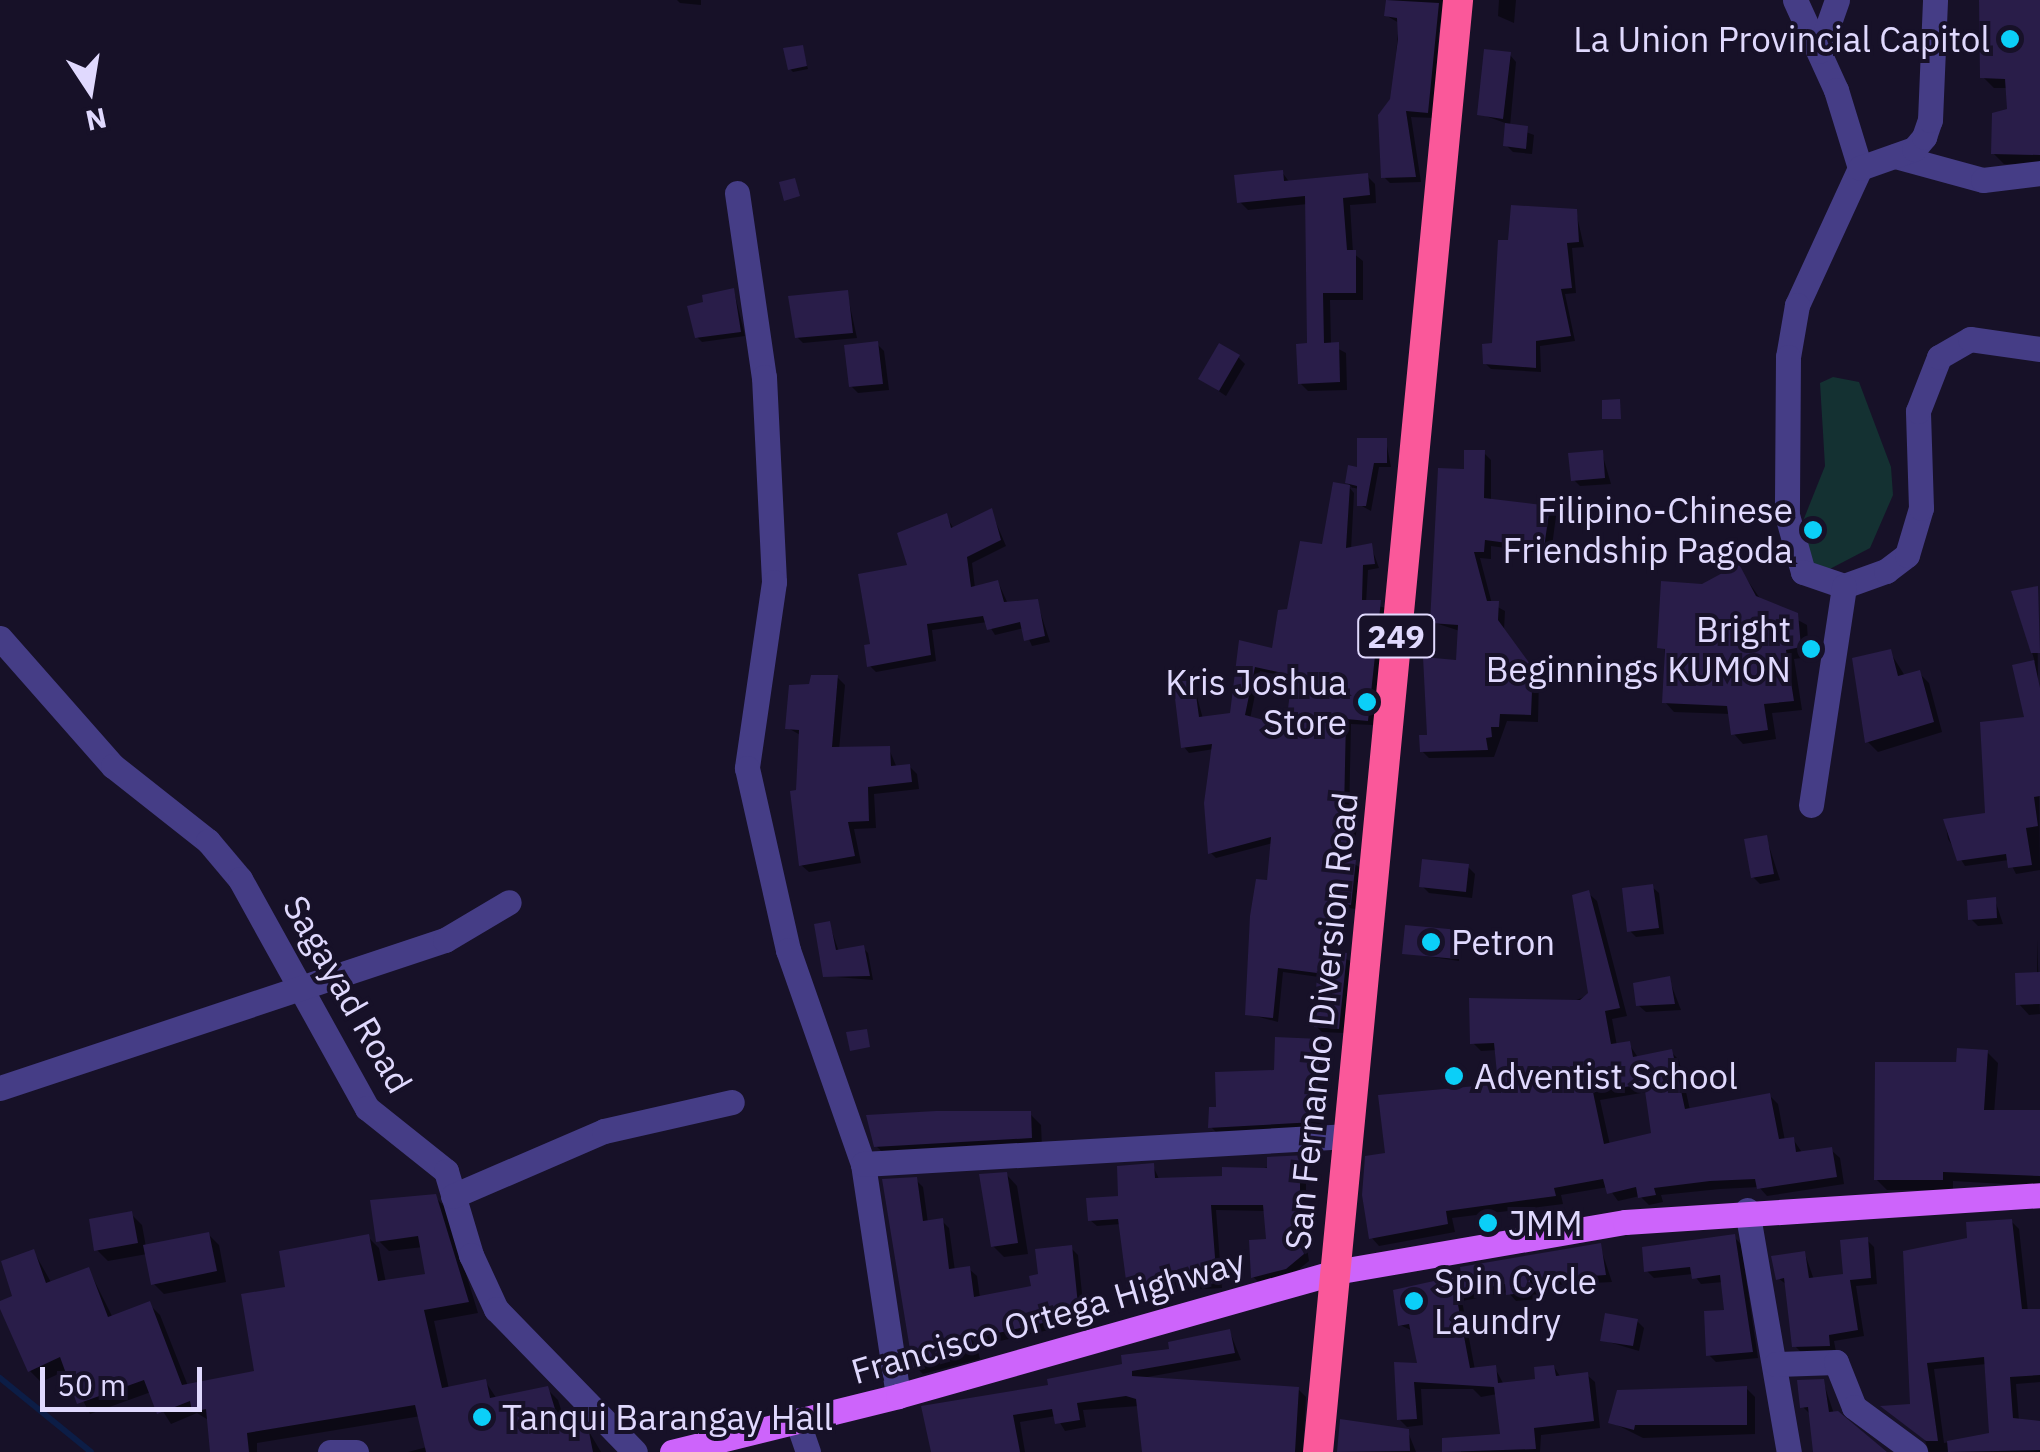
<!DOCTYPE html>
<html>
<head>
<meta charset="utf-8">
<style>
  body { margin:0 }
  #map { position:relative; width:2040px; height:1452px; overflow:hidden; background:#171128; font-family:"IBM Plex Sans",sans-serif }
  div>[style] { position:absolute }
  .green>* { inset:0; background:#143132 }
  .shadow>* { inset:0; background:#0007 }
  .stream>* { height:6px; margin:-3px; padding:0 3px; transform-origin:3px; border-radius:3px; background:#0c1d46 }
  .building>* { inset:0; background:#291d49 }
  .minor>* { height:25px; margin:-12.5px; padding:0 12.5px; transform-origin:12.5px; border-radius:12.5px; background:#453d86 }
  .major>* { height:25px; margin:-12.5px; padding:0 12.5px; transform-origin:12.5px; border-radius:12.5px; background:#cd64fb }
  .highway>* { height:30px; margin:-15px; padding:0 15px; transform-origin:15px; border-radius:15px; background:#fa589a }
  .dots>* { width:28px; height:28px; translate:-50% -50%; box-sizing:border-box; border:5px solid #171128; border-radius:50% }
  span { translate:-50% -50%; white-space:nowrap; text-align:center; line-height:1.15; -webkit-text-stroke:8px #171128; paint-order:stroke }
  .shield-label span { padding:2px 8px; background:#171128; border:2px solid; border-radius:8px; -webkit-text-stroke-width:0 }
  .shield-label { font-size:32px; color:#e0d9fe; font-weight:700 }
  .poi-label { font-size:35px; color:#e0d9fe }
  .right { translate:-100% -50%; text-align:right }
  .left { translate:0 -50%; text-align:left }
  .street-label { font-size:35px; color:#e0d9fe }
  .north { position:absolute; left:40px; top:40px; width:100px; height:100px; -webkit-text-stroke:8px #171128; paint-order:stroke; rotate:168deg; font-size:28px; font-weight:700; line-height:40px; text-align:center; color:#e0d9fe }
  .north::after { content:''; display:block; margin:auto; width:35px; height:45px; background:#e0d9fe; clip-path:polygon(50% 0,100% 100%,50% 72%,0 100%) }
  .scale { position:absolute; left:40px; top:1367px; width:162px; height:45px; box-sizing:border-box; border:5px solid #e0d9fe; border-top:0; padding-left:12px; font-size:30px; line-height:35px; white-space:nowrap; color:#e0d9fe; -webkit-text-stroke:8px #171128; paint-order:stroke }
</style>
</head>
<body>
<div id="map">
  <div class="green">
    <div style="clip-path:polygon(1833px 377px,1859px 382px,1891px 467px,1893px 495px,1870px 548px,1824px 572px,1811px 565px,1797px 536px,1825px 466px,1820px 383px)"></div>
  </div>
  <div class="shadow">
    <div style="clip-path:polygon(677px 0,701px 0,701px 5px,680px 3px)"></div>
    <div style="clip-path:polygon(1388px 0,1447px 0,1439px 29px,1434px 118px,1411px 117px,1421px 182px,1390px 183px,1384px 177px,1399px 23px,1387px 16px)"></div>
    <div style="clip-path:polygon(1499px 0,1516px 0,1514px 23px,1498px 16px)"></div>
    <div style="clip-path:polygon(1982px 0,2040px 0,2040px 165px,2004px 164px,1993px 153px,2010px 111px,2008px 88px,1994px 88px,1983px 77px)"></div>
    <div style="clip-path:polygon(802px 48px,808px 69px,793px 72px,790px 69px)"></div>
    <div style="clip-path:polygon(1510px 55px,1516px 62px,1510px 126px,1534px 135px,1532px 154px,1513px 152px,1506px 145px,1508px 124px,1480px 114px)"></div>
    <div style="clip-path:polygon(1282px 172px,1290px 183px,1367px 176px,1375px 184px,1376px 203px,1350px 205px,1353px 253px,1363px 261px,1363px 300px,1330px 300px,1331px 345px,1346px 353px,1347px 390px,1308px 391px,1300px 383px,1309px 346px,1308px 204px,1248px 210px,1240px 202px)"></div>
    <div style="clip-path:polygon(1576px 212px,1584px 247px,1572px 248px,1576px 293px,1565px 294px,1575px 341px,1540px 346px,1541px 372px,1491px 369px,1485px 363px,1494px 346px,1510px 243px)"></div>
    <div style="clip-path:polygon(734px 291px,745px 336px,702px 342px,697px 337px,706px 304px)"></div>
    <div style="clip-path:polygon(847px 293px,857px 338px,803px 343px,797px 337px)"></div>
    <div style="clip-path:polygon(877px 344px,884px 351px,889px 390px,858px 393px,851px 386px)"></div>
    <div style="clip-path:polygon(1238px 357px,1245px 364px,1226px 396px,1201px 379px)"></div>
    <div style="clip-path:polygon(evenodd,1386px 441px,1391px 467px,1379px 467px,1371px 511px,1360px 505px,1360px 489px,1349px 487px,1354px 493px,1351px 550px,1371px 546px,1379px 568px,1368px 570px,1366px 603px,1386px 608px,1373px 725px,1351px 724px,1349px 816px,1358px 822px,1351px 862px,1361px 868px,1356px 909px,1334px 906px,1328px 953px,1351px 961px,1344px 1033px,1322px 1032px,1316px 1026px,1319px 977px,1283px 972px,1278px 1022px,1248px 1014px,1273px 843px,1216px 858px,1211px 853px,1214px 749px,1189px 753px,1184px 747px,1193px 682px,1203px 719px,1233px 715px,1241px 644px,1274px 651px,1324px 547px,1335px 485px,1353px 488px,1347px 483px,1386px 441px,1260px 671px,1294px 678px,1288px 729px,1250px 719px,1260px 671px)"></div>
    <div style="clip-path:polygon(1484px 453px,1491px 460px,1491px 502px,1549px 509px,1556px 516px,1551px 554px,1491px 546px,1491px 559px,1480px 558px,1492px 604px,1505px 611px,1504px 630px,1539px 677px,1538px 722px,1507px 721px,1494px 757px,1429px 758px,1422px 751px,1458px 662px,1460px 631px,1432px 622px,1466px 472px)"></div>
    <div style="clip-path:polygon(1602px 453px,1611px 484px,1580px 486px,1573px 479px)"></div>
    <div style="clip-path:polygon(991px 511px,1006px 546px,972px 563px,975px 588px,998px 582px,1008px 604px,1037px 602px,1050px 642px,1032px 646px,1024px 628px,995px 635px,987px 622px,932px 630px,936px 661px,876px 672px,870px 666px,873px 646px,910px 567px,946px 516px,954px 529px)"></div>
    <div style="clip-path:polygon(1739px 568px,1761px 600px,1807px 625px,1809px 657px,1794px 659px,1802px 710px,1772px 713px,1776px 739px,1743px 744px,1734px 734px,1731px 714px,1674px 712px,1665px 702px,1664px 584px,1703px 586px)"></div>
    <div style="clip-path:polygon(2037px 589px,2040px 870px,2016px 874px,2009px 860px,1965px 866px,1948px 839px,1945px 821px,1987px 816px,2027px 719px,2015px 667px,2035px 662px,2014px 593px)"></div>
    <div style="clip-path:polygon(1890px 652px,1905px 676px,1919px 673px,1929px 683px,1942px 732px,1878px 752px,1868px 742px)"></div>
    <div style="clip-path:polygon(837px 677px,845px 685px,839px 750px,889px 749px,897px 768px,909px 766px,917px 774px,919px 789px,874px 794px,876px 828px,854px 829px,861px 863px,809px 872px,801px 865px,802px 736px,788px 728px,812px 687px)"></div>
    <div style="clip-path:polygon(1766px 837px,1780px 880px,1760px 884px,1753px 877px)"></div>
    <div style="clip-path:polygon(1468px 867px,1475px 874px,1472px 898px,1429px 893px,1422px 886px)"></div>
    <div style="clip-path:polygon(1652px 887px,1659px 893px,1664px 934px,1636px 937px,1629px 930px)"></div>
    <div style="clip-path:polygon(evenodd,1588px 893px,1597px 901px,1627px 1016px,1612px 1019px,1617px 1046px,1629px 1044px,1639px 1059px,1671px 1052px,1679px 1060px,1690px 1110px,1770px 1096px,1778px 1104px,1785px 1141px,1793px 1139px,1803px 1154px,1831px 1150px,1840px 1158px,1844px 1184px,1767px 1196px,1759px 1187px,1720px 1189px,1661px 1195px,1663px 1202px,1649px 1205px,1640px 1196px,1618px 1201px,1608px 1187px,1561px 1195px,1563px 1204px,1452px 1218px,1455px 1232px,1379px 1246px,1371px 1237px,1388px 1155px,1501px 1086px,1497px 1050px,1481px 1051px,1473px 1043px,1591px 994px,1588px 893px,1647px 1092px,1654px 1134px,1610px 1145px,1600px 1100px,1647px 1092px)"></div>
    <div style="clip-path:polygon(1995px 900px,2003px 924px,1978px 926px,1971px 919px)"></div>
    <div style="clip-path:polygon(829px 923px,839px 952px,863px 948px,868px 953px,873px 980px,825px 976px)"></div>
    <div style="clip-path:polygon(1459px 933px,1459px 961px,1405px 953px)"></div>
    <div style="clip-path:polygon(2037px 939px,2040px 1014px,2029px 1015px,2019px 1004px,2037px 974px)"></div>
    <div style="clip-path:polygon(1669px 979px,1681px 1010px,1646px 1012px,1638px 1005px)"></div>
    <div style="clip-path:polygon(1320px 1041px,1326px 1048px,1321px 1128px,1218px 1134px,1211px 1127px,1219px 1109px)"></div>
    <div style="clip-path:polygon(1987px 1052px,1998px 1063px,1994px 1113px,2040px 1113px,2040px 1186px,1953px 1181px,1953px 1190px,1887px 1190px,1876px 1179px,1958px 1064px)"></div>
    <div style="clip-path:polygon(1030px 1114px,1041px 1125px,1042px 1148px,888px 1157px,876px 1146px)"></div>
    <div style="clip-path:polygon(1307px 1157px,1312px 1184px,1306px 1183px,1306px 1201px,1300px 1201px,1309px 1261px,1292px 1275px,1260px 1283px,1253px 1277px,1269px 1242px,1266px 1211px,1216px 1210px,1222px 1288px,1135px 1293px,1129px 1287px,1121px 1224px,1097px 1226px,1090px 1220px,1153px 1166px,1160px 1181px,1225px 1178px)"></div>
    <div style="clip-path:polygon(1006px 1174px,1017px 1186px,1028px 1254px,1004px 1257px,993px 1246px)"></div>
    <div style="clip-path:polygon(916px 1180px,923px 1187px,928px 1223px,942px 1221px,949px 1228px,955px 1271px,969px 1269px,977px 1276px,980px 1298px,1033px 1288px,1071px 1248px,1078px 1255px,1085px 1322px,977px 1346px,980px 1359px,923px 1374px,916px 1367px,885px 1182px)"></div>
    <div style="clip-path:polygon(435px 1197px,446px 1208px,478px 1313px,434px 1321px,449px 1389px,485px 1381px,497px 1399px,547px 1389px,558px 1400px,569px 1434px,588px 1430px,601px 1452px,408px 1452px,427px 1447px,421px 1416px,257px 1443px,257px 1452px,216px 1452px,210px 1421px,197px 1413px,171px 1424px,151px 1392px,90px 1414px,67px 1370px,41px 1382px,30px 1371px,15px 1297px,34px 1252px,52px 1284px,89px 1270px,113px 1318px,149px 1304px,160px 1315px,188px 1386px,257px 1373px,288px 1289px,368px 1237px,379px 1248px,378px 1243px,386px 1283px,428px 1276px,423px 1247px,389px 1251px,378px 1240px)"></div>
    <div style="clip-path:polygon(131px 1214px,142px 1225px,146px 1247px,208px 1234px,219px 1245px,226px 1282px,164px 1294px,153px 1283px,147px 1254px,108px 1261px,97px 1250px)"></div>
    <div style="clip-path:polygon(evenodd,2011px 1221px,2019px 1229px,2028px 1312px,2040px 1311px,2040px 1382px,2016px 1384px,2019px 1421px,2040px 1422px,2040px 1452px,1929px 1452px,1913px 1406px,1906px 1253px,1970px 1240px,2011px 1221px,1987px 1364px,1992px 1435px,1944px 1443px,1934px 1369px,1987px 1364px)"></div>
    <div style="clip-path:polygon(1734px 1237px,1741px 1244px,1758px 1358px,1716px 1362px,1709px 1355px,1727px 1312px,1723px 1282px,1701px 1284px,1693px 1274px,1654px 1278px,1647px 1271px)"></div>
    <div style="clip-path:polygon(1867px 1240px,1874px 1247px,1877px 1284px,1856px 1286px,1864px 1336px,1834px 1341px,1836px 1352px,1802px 1353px,1795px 1346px,1787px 1285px,1778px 1278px,1805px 1254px,1814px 1280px,1846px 1277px)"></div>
    <div style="clip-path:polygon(1600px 1246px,1612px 1282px,1536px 1286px,1537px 1299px,1516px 1301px,1508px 1292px,1462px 1301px,1475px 1370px,1495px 1368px,1504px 1385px,1537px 1381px,1554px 1367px,1561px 1378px,1587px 1375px,1595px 1382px,1600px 1428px,1541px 1435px,1540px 1452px,1461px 1452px,1460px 1440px,1502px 1437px,1497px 1394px,1481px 1397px,1473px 1389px,1421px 1389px,1423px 1425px,1407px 1427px,1399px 1419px,1420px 1365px,1413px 1331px,1400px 1325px,1395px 1292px)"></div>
    <div style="clip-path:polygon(1637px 1321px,1644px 1328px,1639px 1351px,1602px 1340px)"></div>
    <div style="clip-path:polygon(1230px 1332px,1241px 1360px,1142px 1378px,1298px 1389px,1306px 1397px,1303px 1452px,1144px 1452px,1139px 1406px,1083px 1410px,1086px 1427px,1065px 1431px,1056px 1416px,1020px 1422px,1025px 1452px,933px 1452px,1051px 1387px)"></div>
    <div style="clip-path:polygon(1823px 1381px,1834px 1414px,1885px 1452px,1819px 1452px,1811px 1415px,1803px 1407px)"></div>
    <div style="clip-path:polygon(1746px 1388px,1755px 1397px,1755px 1434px,1643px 1438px,1611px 1422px)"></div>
    <div style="clip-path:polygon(1342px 1422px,1408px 1432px,1416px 1452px,1338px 1452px)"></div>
  </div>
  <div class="stream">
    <div style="left:0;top:1378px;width:117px;rotate:39.1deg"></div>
  </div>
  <div class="building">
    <div style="clip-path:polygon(1386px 0,1439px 3px,1428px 113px,1406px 111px,1416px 177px,1381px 178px,1378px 115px,1390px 99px,1398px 39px,1397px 18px,1384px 16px)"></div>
    <div style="clip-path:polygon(1979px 0,2040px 0,2040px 155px,1991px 154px,1992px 113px,2007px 109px,2005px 79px,1980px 78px)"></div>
    <div style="clip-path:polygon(803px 45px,807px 66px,788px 70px,783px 48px)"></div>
    <div style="clip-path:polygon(1484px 49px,1511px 52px,1503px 119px,1477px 115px)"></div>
    <div style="clip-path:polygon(1505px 123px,1528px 126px,1526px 149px,1503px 146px)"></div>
    <div style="clip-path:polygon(1283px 170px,1284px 181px,1368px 173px,1370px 195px,1343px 198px,1347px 250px,1356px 250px,1356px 293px,1323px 293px,1324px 343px,1339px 342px,1340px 382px,1298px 384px,1296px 344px,1307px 343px,1305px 196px,1237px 203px,1234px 175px)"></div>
    <div style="clip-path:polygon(795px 178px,800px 196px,784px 201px,779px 182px)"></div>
    <div style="clip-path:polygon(1511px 205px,1577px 209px,1579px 242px,1567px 243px,1572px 288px,1561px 289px,1571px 336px,1536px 341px,1536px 368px,1483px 364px,1482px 344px,1492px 343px,1498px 240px,1508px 240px)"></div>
    <div style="clip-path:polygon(734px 288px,741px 332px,695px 338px,687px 306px,703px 302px,702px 295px)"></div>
    <div style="clip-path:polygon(848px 290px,853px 333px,795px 338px,788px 296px)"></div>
    <div style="clip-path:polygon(878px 341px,883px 384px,849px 387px,844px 345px)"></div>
    <div style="clip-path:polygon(1219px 343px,1240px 355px,1219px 391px,1198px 379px)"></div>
    <div style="clip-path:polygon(1620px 399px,1621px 419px,1602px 419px,1602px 400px)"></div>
    <div style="clip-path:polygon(1357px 438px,1387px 438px,1387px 463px,1374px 463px,1366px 506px,1357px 506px,1357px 486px,1345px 483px,1348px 465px,1357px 467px)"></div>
    <div style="clip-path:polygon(1464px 450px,1485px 450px,1484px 498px,1550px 506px,1544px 548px,1485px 540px,1484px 552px,1474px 552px,1487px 601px,1499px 601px,1498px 620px,1533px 668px,1531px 715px,1500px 714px,1499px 727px,1491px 727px,1492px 737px,1486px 738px,1488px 750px,1420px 752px,1419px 735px,1427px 735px,1423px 657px,1456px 660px,1458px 625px,1430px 623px,1438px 468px,1464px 469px)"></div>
    <div style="clip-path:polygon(1603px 450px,1605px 478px,1571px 481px,1568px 453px)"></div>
    <div style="clip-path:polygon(evenodd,1333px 482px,1350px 485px,1346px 548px,1372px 543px,1375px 564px,1363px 565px,1362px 600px,1381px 600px,1368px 721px,1346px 719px,1344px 813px,1353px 814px,1346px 859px,1356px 860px,1351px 905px,1329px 901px,1323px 949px,1347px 953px,1339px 1029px,1314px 1027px,1317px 973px,1278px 968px,1273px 1018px,1245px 1015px,1250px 916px,1256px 879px,1267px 880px,1271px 837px,1208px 854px,1204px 803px,1212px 744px,1181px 748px,1173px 682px,1194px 680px,1199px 717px,1230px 713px,1239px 640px,1272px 648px,1278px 610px,1287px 609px,1300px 541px,1322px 544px,1333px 482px,1255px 667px,1292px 675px,1286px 726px,1245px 715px,1255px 667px)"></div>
    <div style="clip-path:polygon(992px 508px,1001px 540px,967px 557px,971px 587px,998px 580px,1004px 602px,1038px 599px,1045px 636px,1024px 641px,1020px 622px,987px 630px,983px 616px,927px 624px,931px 655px,867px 667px,864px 645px,870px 644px,858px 574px,907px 565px,897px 533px,947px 513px,951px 528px)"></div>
    <div style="clip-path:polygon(1739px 564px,1756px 596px,1798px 613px,1801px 647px,1786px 650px,1794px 701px,1764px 704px,1768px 730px,1731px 735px,1727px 706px,1662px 703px,1665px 649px,1657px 648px,1661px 581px,1702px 584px)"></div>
    <div style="clip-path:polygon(2038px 586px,2040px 653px,2031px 653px,2011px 591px)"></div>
    <div style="clip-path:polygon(1891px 649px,1898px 676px,1920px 670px,1934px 722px,1865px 743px,1852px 658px)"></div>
    <div style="clip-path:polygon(2034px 660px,2040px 688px,2040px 796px,2034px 797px,2038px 826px,2026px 828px,2032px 865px,2008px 868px,2006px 854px,1957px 861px,1943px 819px,1985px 813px,1980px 722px,2024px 717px,2012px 665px)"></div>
    <div style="clip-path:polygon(811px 675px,838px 675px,832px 747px,890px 746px,891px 766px,910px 764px,912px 782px,868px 787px,869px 821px,848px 822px,855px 856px,799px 866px,790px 791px,796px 790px,799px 730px,785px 729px,789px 685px,809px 684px)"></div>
    <div style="clip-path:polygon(1767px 835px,1774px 874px,1751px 878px,1744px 839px)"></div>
    <div style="clip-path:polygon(1422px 859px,1469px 864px,1466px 892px,1419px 887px)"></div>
    <div style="clip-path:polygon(1653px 884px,1659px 928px,1627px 932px,1622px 888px)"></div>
    <div style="clip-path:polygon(evenodd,1589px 890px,1620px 1008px,1605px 1011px,1611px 1044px,1630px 1041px,1633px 1057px,1672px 1049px,1685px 1109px,1770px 1093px,1779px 1139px,1794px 1137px,1796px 1152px,1832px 1147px,1837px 1177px,1757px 1189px,1755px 1179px,1710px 1181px,1654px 1188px,1656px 1195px,1638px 1198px,1636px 1187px,1607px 1194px,1603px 1179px,1554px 1188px,1556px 1196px,1446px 1211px,1448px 1224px,1369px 1239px,1362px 1195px,1365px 1156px,1385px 1153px,1378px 1095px,1498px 1084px,1494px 1043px,1470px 1044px,1469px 998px,1580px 1000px,1588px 993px,1572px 895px,1589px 890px,1644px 1084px,1651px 1133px,1604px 1144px,1593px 1092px,1644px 1084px)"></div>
    <div style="clip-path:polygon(1996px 897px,1997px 918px,1968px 920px,1967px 900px)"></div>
    <div style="clip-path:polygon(830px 921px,836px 950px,864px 945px,870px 976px,823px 977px,814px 924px)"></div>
    <div style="clip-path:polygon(1405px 925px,1460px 930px,1457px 959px,1402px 954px)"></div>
    <div style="clip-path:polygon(2040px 972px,2040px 1004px,2016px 1005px,2015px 973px)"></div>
    <div style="clip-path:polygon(1670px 976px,1675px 1004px,1636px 1006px,1633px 983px)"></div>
    <div style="clip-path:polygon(867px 1029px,870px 1047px,850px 1051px,846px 1032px)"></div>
    <div style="clip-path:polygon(1275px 1037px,1321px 1039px,1315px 1122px,1208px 1128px,1209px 1107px,1216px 1107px,1215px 1072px,1274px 1070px)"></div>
    <div style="clip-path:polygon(1957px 1048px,1988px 1050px,1984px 1110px,2040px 1110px,2040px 1176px,1943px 1172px,1943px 1180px,1874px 1180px,1875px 1062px,1956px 1062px)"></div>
    <div style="clip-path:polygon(936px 1111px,1031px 1111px,1032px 1138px,874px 1147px,866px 1115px)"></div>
    <div style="clip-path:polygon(1308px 1155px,1307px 1179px,1300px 1178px,1300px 1195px,1295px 1196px,1304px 1254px,1286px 1269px,1251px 1278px,1249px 1240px,1266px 1239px,1263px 1205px,1211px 1205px,1217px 1283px,1194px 1285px,1193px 1279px,1127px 1288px,1118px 1219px,1088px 1221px,1086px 1198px,1118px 1196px,1117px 1166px,1154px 1163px,1155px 1178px,1222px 1176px,1222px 1167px,1267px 1168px,1267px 1157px)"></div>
    <div style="clip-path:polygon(1007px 1172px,1018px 1243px,991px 1247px,979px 1174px)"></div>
    <div style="clip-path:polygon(917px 1177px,923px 1221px,943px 1218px,949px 1269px,970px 1266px,974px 1297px,1031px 1286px,1029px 1276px,1038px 1274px,1035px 1249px,1072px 1245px,1079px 1315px,971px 1339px,974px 1353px,957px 1352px,913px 1368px,882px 1179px)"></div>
    <div style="clip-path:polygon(436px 1194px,469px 1302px,424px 1310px,442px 1388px,486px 1379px,490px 1398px,548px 1386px,562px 1432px,588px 1427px,593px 1452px,426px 1452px,415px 1405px,247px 1433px,249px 1452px,210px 1452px,206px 1409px,192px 1412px,190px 1401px,157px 1414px,144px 1380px,77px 1404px,60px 1357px,28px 1372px,0 1309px,0 1301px,12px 1296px,1px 1261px,34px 1249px,46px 1283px,89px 1267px,108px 1317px,150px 1301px,182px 1385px,254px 1371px,241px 1294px,285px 1287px,279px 1251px,369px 1234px,378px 1281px,425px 1274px,418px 1236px,376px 1242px,370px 1200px)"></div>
    <div style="clip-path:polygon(132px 1211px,138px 1243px,94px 1251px,89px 1219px)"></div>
    <div style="clip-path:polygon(2012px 1219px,2022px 1309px,2040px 1309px,2040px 1375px,2010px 1377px,2013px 1418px,2040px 1421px,2040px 1450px,1948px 1452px,1947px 1441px,1989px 1433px,1984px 1357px,1927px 1363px,1938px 1441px,1926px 1441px,1880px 1406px,1910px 1404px,1903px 1251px,1967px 1238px,1966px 1222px)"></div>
    <div style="clip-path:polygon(209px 1232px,217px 1271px,151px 1285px,143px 1245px)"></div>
    <div style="clip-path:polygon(1735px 1234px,1753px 1352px,1706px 1356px,1704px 1311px,1724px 1310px,1720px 1275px,1692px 1279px,1690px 1267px,1644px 1272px,1642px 1247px)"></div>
    <div style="clip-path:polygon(1868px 1237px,1871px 1278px,1850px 1280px,1858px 1330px,1829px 1335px,1830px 1346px,1792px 1347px,1784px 1278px,1776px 1280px,1771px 1256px,1805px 1251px,1809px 1278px,1843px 1274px,1840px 1240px)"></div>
    <div style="clip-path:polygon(1601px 1243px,1606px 1275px,1530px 1280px,1531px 1292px,1506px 1295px,1505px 1284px,1456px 1294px,1470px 1368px,1496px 1365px,1498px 1383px,1535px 1379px,1534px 1367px,1554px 1365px,1556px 1376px,1588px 1372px,1594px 1421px,1534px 1428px,1536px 1449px,1442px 1452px,1442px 1438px,1500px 1434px,1494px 1387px,1414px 1382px,1417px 1419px,1397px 1420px,1394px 1362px,1417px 1363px,1409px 1324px,1398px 1326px,1393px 1290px,1461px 1275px,1460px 1267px)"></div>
    <div style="clip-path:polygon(1605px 1313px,1638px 1319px,1633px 1346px,1600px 1341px)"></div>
    <div style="clip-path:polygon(1230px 1329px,1235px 1353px,1132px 1371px,1132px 1376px,1299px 1387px,1295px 1452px,1142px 1452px,1136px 1399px,1126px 1396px,1077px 1403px,1080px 1420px,1055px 1424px,1052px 1409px,1013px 1415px,1020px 1452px,931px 1452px,921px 1406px,1048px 1385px,1047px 1379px,1122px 1364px,1121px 1355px,1169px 1349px,1168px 1342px)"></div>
    <div style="clip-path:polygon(1824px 1379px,1829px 1412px,1838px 1411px,1887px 1452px,1813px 1452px,1808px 1407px,1800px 1408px,1797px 1380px)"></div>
    <div style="clip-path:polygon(1747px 1386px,1747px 1425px,1635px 1425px,1634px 1430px,1608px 1423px,1617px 1390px)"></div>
    <div style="clip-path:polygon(1340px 1419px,1409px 1429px,1410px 1451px,1337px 1452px)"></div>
  </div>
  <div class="minor">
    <div style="left:1795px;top:0;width:99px;rotate:65.5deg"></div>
    <div style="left:1836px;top:90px;width:82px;rotate:72.9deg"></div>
    <div style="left:1860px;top:168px;width:151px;rotate:114.7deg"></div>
    <div style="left:1797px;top:305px;width:53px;rotate:99.8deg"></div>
    <div style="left:1788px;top:357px;width:158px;rotate:90.4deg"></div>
    <div style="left:1787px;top:515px;width:59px;rotate:74.3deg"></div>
    <div style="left:1803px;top:572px;width:43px;rotate:18.9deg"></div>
    <div style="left:1844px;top:586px;width:45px;rotate:-19.7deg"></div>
    <div style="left:1886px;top:571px;width:26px;rotate:-37deg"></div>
    <div style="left:1907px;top:555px;width:49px;rotate:-73.4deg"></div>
    <div style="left:1921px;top:508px;width:97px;rotate:-91.8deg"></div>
    <div style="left:1918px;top:411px;width:58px;rotate:-68.7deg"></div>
    <div style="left:1939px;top:357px;width:36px;rotate:-30deg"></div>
    <div style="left:1970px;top:339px;width:71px;rotate:8.1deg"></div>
    <div style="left:1819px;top:51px;width:54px;rotate:-70.6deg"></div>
    <div style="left:1895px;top:156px;width:91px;rotate:15.3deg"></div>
    <div style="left:1983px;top:180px;width:57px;rotate:-7deg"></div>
    <div style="left:1860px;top:168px;width:57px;rotate:-19.4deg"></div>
    <div style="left:1914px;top:149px;width:16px;rotate:-50deg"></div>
    <div style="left:1924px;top:137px;width:18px;rotate:-71deg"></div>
    <div style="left:1930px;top:120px;width:120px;rotate:-87.6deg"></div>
    <div style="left:737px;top:193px;width:186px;rotate:81.7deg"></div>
    <div style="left:764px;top:377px;width:205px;rotate:87.2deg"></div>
    <div style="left:774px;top:582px;width:188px;rotate:98.3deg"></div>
    <div style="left:747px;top:768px;width:187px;rotate:77.3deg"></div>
    <div style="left:788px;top:950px;width:227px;rotate:70.7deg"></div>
    <div style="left:863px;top:1164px;width:235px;rotate:81.4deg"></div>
    <div style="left:0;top:638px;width:171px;rotate:48.6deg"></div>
    <div style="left:113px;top:766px;width:121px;rotate:38.3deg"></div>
    <div style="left:208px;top:841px;width:50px;rotate:49.9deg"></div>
    <div style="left:240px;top:879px;width:262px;rotate:61deg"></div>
    <div style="left:367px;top:1108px;width:101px;rotate:38.6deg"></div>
    <div style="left:446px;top:1171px;width:88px;rotate:73.4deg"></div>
    <div style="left:471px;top:1255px;width:60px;rotate:65.2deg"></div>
    <div style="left:496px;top:1309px;width:199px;rotate:45.8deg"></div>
    <div style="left:1811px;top:805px;width:221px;rotate:-81.4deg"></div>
    <div style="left:0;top:1088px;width:469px;rotate:-18.4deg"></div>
    <div style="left:445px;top:940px;width:74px;rotate:-30.7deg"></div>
    <div style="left:863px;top:1164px;width:486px;rotate:-3.3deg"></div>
    <div style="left:453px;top:1196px;width:164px;rotate:-23.3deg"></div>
    <div style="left:604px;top:1131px;width:131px;rotate:-12.8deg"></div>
    <div style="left:1747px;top:1210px;width:246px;rotate:80.2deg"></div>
    <div style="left:1776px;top:1364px;width:60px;rotate:-1.9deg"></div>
    <div style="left:1836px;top:1362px;width:48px;rotate:68.2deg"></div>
    <div style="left:1854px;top:1407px;width:76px;rotate:36.4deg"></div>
    <div style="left:797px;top:1420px;width:34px;rotate:71deg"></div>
    <div style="left:330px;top:1452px;width:26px"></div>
  </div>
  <div class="major">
    <div style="left:672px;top:1452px;width:233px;rotate:-13.9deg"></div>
    <div style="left:898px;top:1396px;width:454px;rotate:-15.8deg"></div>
    <div style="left:1335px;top:1272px;width:294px;rotate:-9.8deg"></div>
    <div style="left:1625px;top:1222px;width:416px;rotate:-3.7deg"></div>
  </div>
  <div class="highway">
    <div style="left:1318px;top:1452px;width:1459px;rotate:-84.49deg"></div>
  </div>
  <div class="dots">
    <div style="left:2010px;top:39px;background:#0bcff8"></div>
    <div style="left:1813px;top:530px;background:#0bcff8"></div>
    <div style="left:1811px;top:649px;background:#0bcff8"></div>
    <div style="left:1367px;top:702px;background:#0bcff8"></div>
    <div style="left:1431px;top:942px;background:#0bcff8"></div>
    <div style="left:1454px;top:1076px;background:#0bcff8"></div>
    <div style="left:1488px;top:1223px;background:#0bcff8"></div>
    <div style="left:1414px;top:1301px;background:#0bcff8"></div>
    <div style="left:482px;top:1417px;background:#0bcff8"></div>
  </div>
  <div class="shield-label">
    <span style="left:1396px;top:636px">249</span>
  </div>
  <div class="poi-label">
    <span class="right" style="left:1990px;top:39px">La Union Provincial Capitol</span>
    <span class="right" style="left:1793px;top:530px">Filipino-Chinese<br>Friendship Pagoda</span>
    <span class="right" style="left:1791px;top:649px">Bright<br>Beginnings KUMON</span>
    <span class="right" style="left:1347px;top:702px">Kris Joshua<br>Store</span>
    <span class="left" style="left:1451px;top:942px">Petron</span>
    <span class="left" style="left:1474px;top:1076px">Adventist School</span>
    <span class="left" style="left:1508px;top:1223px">JMM</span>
    <span class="left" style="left:1434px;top:1301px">Spin Cycle<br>Laundry</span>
    <span class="left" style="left:502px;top:1417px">Tanqui Barangay Hall</span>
  </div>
  <div class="street-label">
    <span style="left:348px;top:994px;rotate:60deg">Sagayad Road</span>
    <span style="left:1321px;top:1021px;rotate:-84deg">San Fernando Diversion Road</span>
    <span style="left:1048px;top:1316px;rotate:-16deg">Francisco Ortega Highway</span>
  </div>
  <div class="north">N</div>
  <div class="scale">50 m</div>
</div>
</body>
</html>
